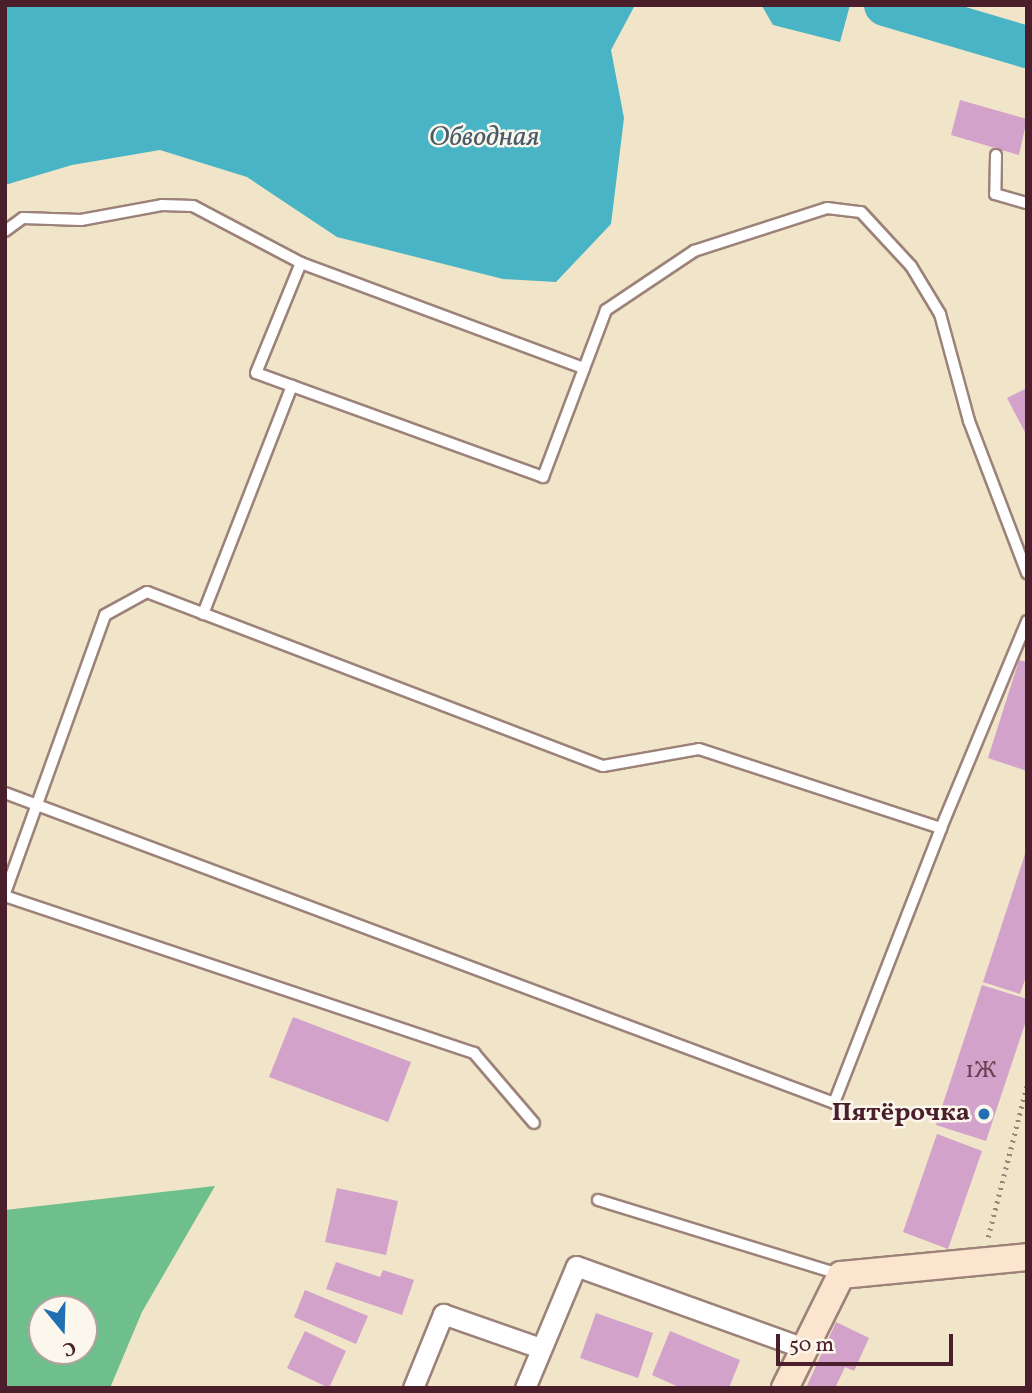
<!DOCTYPE html>
<html>
<head>
<meta charset="utf-8">
<style>
  body { margin:0 }
  #map { position:relative; width:1032px; height:1393px; overflow:hidden; background:#f0e5c8; font-family:Vollkorn,serif }
  div>[style] { position:absolute }
  .forest>* { inset:0; background:#6ebf8b }
  .water>* { inset:0; background:#48b4c5 }
  .river>* { height:42px; margin:-21px; padding:0 21px; transform-origin:21px; border-radius:21px; background:#48b4c5 }
  .building>* { inset:0; background:#d2a2ca }
  .path>* { height:4.5px; margin-top:-2.25px; transform-origin:0; background:repeating-linear-gradient(90deg,#9d827a 0 2px,transparent 0 7px) }
  .roads { filter:drop-shadow(2px 0 #9d827a) drop-shadow(-2px 0 #9d827a) drop-shadow(0 2px #9d827a) drop-shadow(0 -2px #9d827a) }
  .lane>* { height:10px; margin:-5px; padding:0 5px; transform-origin:5px; border-radius:5px; background:#fff }
  .street>* { height:19px; margin:-9.5px; padding:0 9.5px; transform-origin:9.5px; border-radius:9.5px; background:#fff }
  .secondary>* { height:26px; margin:-13px; padding:0 13px; transform-origin:13px; border-radius:13px; background:#fce5cf }
  .dots>* { width:19px; height:19px; translate:-50% -50%; box-sizing:border-box; border:4px solid #fbf7ec; border-radius:50% }
  span { translate:-50% -50%; white-space:nowrap; text-align:center; line-height:1.15; -webkit-text-stroke:5px #fbf7ec; paint-order:stroke }
  .number-label { font-size:23px; color:#6c4053 }
  .number-label span { -webkit-text-stroke-width:0 }
  .poi-label { font-size:26px; color:#4a1f2b; font-weight:700 }
  .right { translate:-100% -50%; text-align:right }
  .water-label { font-size:28px; color:#495b69; font-style:italic }
  .frame { position:absolute; inset:0; border:7px solid #4a1f2b; pointer-events:none }
  .north { position:absolute; left:28px; top:1295px; width:70px; height:70px; box-sizing:border-box; background:#fbf7ec; border:2px solid #b4a19f; border-radius:50%; rotate:161deg; font-size:19px; font-weight:700; line-height:28px; text-align:center; color:#4a1f2b }
  .north::after { content:''; display:block; margin:auto; width:24px; height:32px; background:#1f6fb2; clip-path:polygon(50% 0,100% 100%,50% 72%,0 100%) }
  .scale { position:absolute; left:776px; top:1334px; width:177px; height:32px; box-sizing:border-box; border:4px solid #4a1f2b; border-top:0; padding-left:9px; font-size:21px; line-height:24px; white-space:nowrap; color:#4a1f2b; -webkit-text-stroke:5px #fbf7ec; paint-order:stroke }
</style>
</head>
<body>
<div id="map">
  <div class="forest">
    <div style="clip-path:polygon(evenodd,215px 1186px,142px 1312px,110px 1388px,5px 1388px,5px 1210px,215px 1186px,42px 1309px,84px 1309px,84px 1351px,42px 1351px,42px 1309px)"></div>
  </div>
  <div class="water">
    <div style="clip-path:polygon(5px 5px,635px 5px,611px 50px,624px 118px,611px 224px,556px 282px,503px 279px,337px 237px,247px 177px,160px 150px,72px 165px,5px 185px)"></div>
    <div style="clip-path:polygon(850px 5px,840px 42px,773px 25px,762px 6px)"></div>
  </div>
  <div class="river">
    <div style="left:885px;top:5px;width:148px;rotate:16.5deg"></div>
  </div>
  <div class="building">
    <div style="clip-path:polygon(960px 100px,1027px 119px,1019px 155px,951px 135px)"></div>
    <div style="clip-path:polygon(1027px 388px,1027px 436px,1007px 398px)"></div>
    <div style="clip-path:polygon(1019px 660px,1027px 662px,1027px 771px,988px 758px)"></div>
    <div style="clip-path:polygon(1027px 848px,1027px 974px,1020px 994px,983px 982px)"></div>
    <div style="clip-path:polygon(982px 985px,1027px 999px,1027px 1018px,986px 1141px,936px 1125px)"></div>
    <div style="clip-path:polygon(293px 1017px,411px 1062px,388px 1122px,269px 1077px)"></div>
    <div style="clip-path:polygon(937px 1134px,982px 1151px,948px 1249px,903px 1232px)"></div>
    <div style="clip-path:polygon(337px 1188px,398px 1201px,386px 1255px,325px 1242px)"></div>
    <div style="clip-path:polygon(336px 1262px,380px 1277px,383px 1270px,414px 1280px,402px 1315px,326px 1289px)"></div>
    <div style="clip-path:polygon(305px 1290px,368px 1316px,356px 1344px,294px 1317px)"></div>
    <div style="clip-path:polygon(596px 1313px,653px 1333px,638px 1378px,580px 1358px)"></div>
    <div style="clip-path:polygon(836px 1322px,869px 1338px,854px 1371px,845px 1367px,835px 1388px,806px 1388px)"></div>
    <div style="clip-path:polygon(305px 1331px,346px 1351px,329px 1388px,287px 1368px)"></div>
    <div style="clip-path:polygon(670px 1331px,740px 1360px,729px 1388px,681px 1388px,652px 1375px)"></div>
  </div>
  <div class="path">
    <div style="left:988px;top:1237px;width:157px;rotate:-75.6deg"></div>
  </div>
  <div class="roads">
    <div class="lane">
      <div style="left:996px;top:155px;width:39px;rotate:91deg"></div>
      <div style="left:995px;top:194px;width:33px;rotate:16deg"></div>
      <div style="left:5px;top:231px;width:22px;rotate:-36deg"></div>
      <div style="left:23px;top:218px;width:58px;rotate:2deg"></div>
      <div style="left:81px;top:220px;width:82px;rotate:-10.5deg"></div>
      <div style="left:162px;top:205px;width:31px;rotate:2deg"></div>
      <div style="left:193px;top:206px;width:122px;rotate:27.8deg"></div>
      <div style="left:292px;top:386px;width:38px;rotate:-160deg"></div>
      <div style="left:256px;top:373px;width:119px;rotate:-67.8deg"></div>
      <div style="left:301px;top:263px;width:302px;rotate:20.4deg"></div>
      <div style="left:203px;top:614px;width:245px;rotate:-68.7deg"></div>
      <div style="left:292px;top:386px;width:267px;rotate:19.9deg"></div>
      <div style="left:543px;top:477px;width:178px;rotate:-69.3deg"></div>
      <div style="left:606px;top:310px;width:106px;rotate:-33.8deg"></div>
      <div style="left:694px;top:251px;width:140px;rotate:-17.9deg"></div>
      <div style="left:827px;top:208px;width:34px;rotate:7deg"></div>
      <div style="left:861px;top:212px;width:74px;rotate:47.2deg"></div>
      <div style="left:911px;top:266px;width:56px;rotate:58.9deg"></div>
      <div style="left:940px;top:314px;width:111px;rotate:74.8deg"></div>
      <div style="left:969px;top:421px;width:163px;rotate:69.1deg"></div>
      <div style="left:5px;top:793px;width:885px;rotate:20.5deg"></div>
      <div style="left:834px;top:1103px;width:295px;rotate:-68.7deg"></div>
      <div style="left:5px;top:893px;width:295px;rotate:-70.2deg"></div>
      <div style="left:105px;top:615px;width:48px;rotate:-28.7deg"></div>
      <div style="left:147px;top:592px;width:488px;rotate:20.9deg"></div>
      <div style="left:603px;top:766px;width:97px;rotate:-10deg"></div>
      <div style="left:699px;top:749px;width:255px;rotate:18.1deg"></div>
      <div style="left:941px;top:828px;width:224px;rotate:-67.4deg"></div>
      <div style="left:5px;top:896px;width:495px;rotate:18.5deg"></div>
      <div style="left:474px;top:1053px;width:92px;rotate:49.4deg"></div>
      <div style="left:598px;top:1200px;width:252px;rotate:17.1deg"></div>
    </div>
    <div class="street">
      <div style="left:413px;top:1388px;width:80px;rotate:-67.9deg"></div>
      <div style="left:443px;top:1314px;width:103px;rotate:19.3deg"></div>
      <div style="left:525px;top:1388px;width:132px;rotate:-67.3deg"></div>
      <div style="left:576px;top:1266px;width:242px;rotate:19.8deg"></div>
    </div>
    <div class="secondary">
      <div style="left:785px;top:1388px;width:126px;rotate:-63.6deg"></div>
      <div style="left:841px;top:1275px;width:187px;rotate:-5.5deg"></div>
    </div>
  </div>
  <div class="dots">
    <div style="left:984px;top:1114px;background:#1f6fb2"></div>
  </div>
  <div class="number-label">
    <span style="left:981px;top:1071px">1Ж</span>
  </div>
  <div class="poi-label">
    <span class="right" style="left:970px;top:1114px">Пятёрочка</span>
  </div>
  <div class="water-label">
    <span style="left:484px;top:138px">Обводная</span>
  </div>
  <div class="frame"></div>
  <div class="north">С</div>
  <div class="scale">50 m</div>
</div>
</body>
</html>
